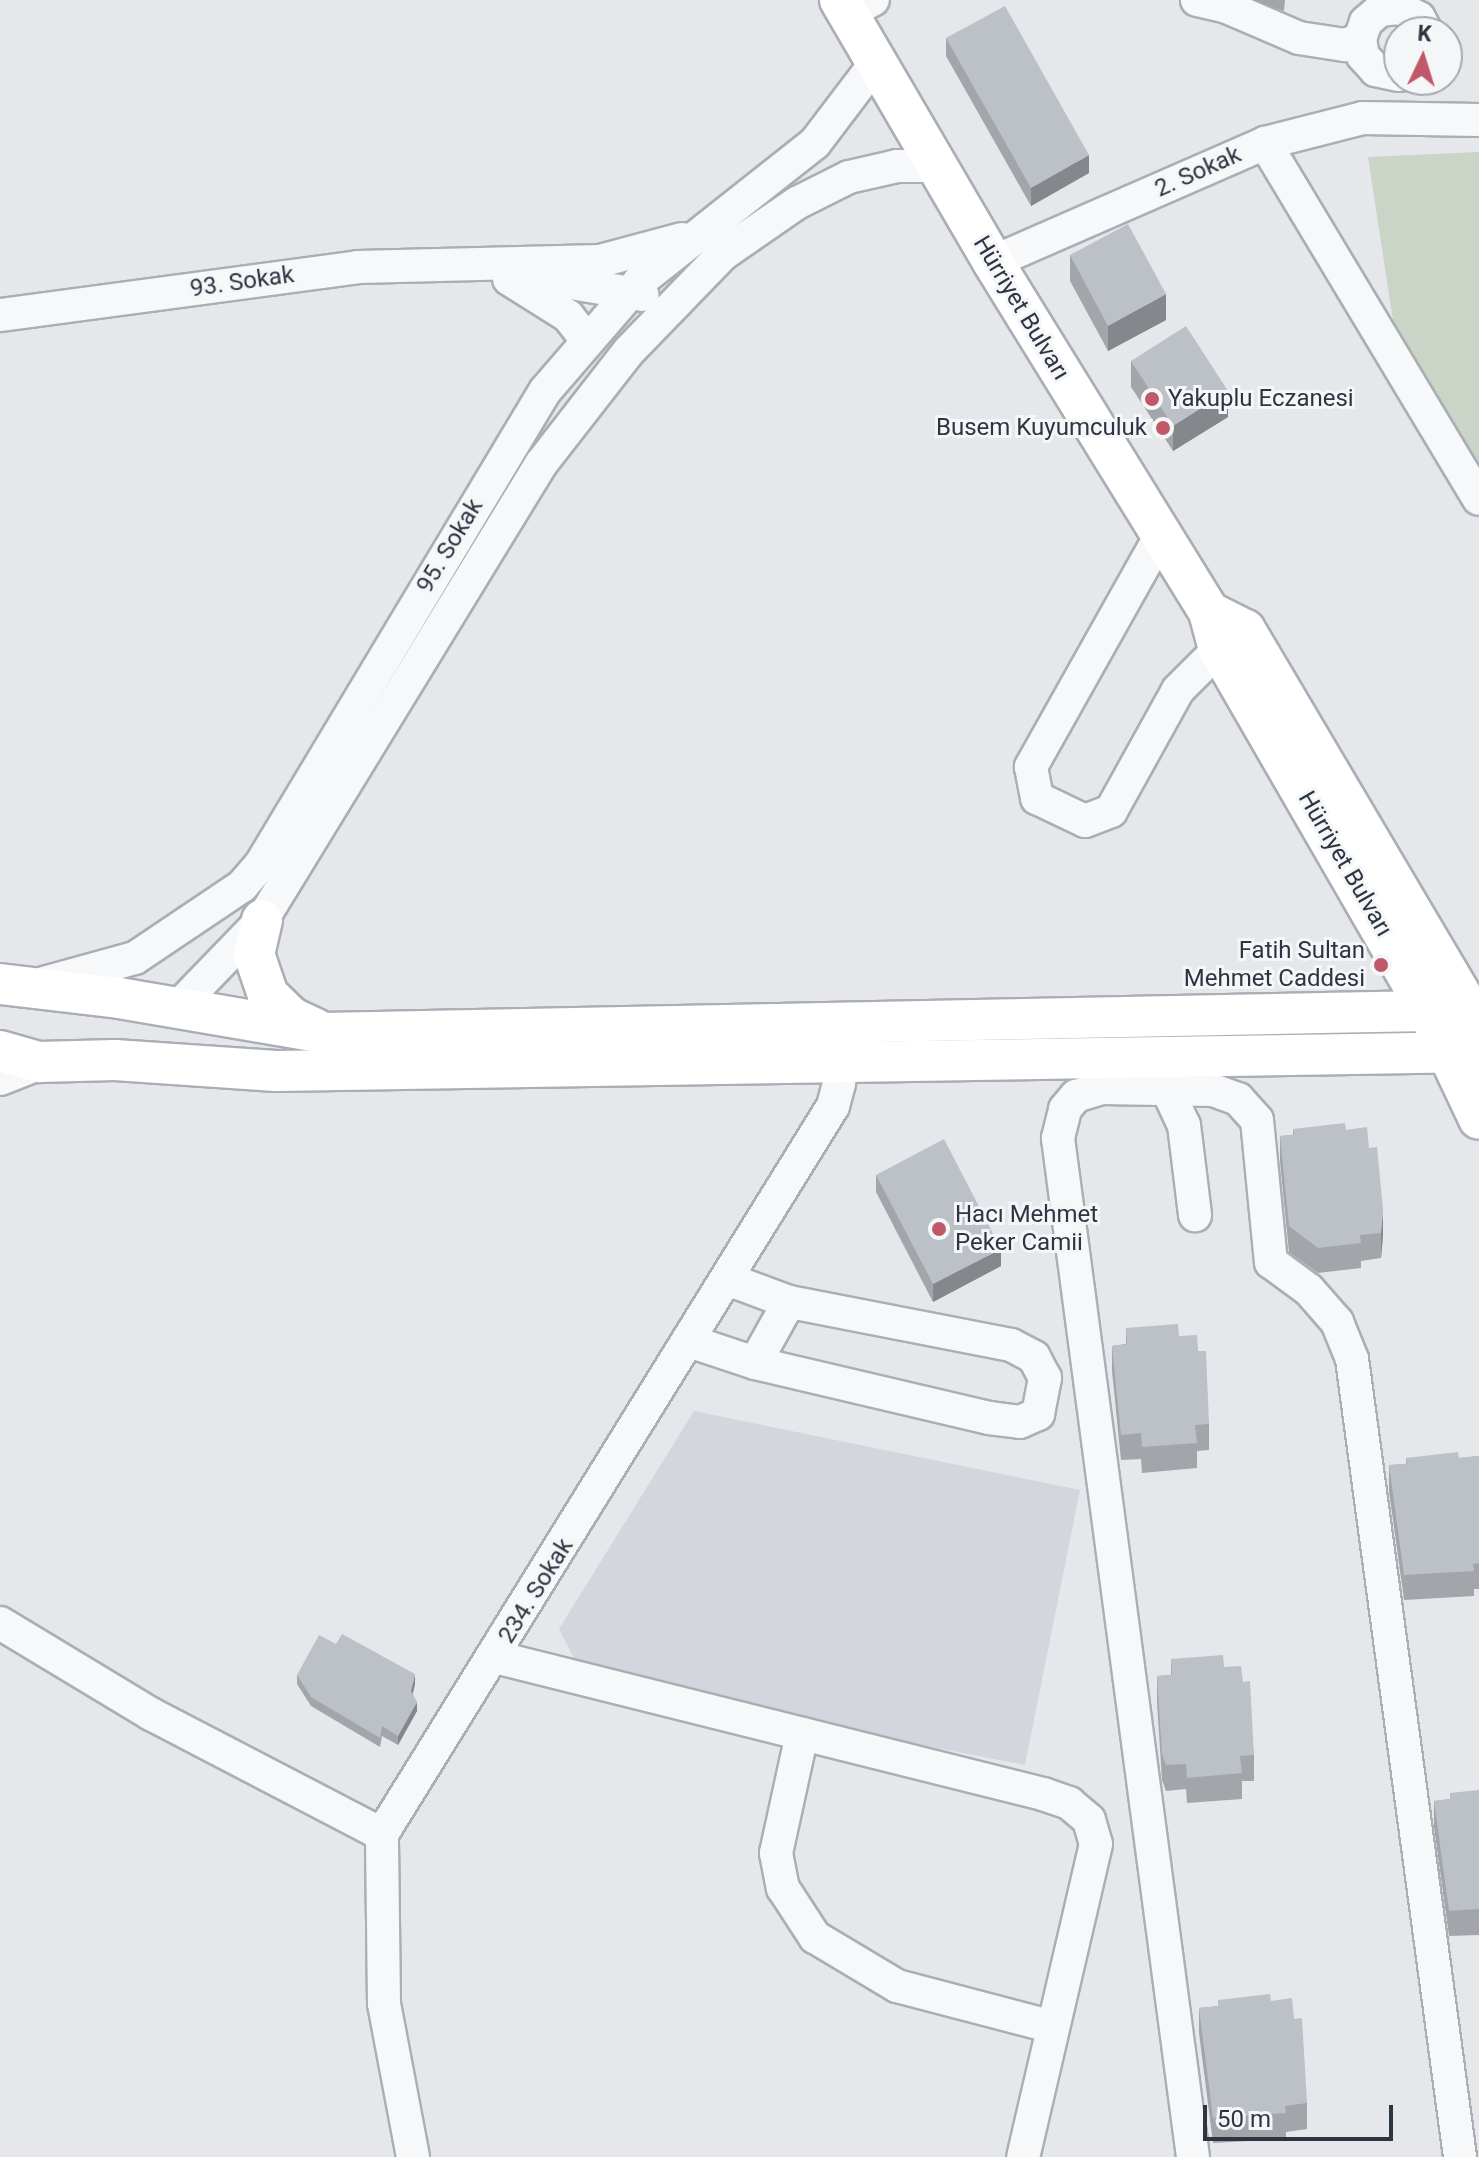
<!DOCTYPE html>
<html>
<head>
<meta charset="utf-8">
<style>
  body { margin:0 }
  #map { position:relative; width:1479px; height:2157px; overflow:hidden; background:#e5e7eb; font-family:Roboto,sans-serif }
  div>[style] { position:absolute }
  .built>* { inset:0; background:#d3d6dd }
  .green>* { inset:0; background:#cad4c7 }
  .roads { filter:drop-shadow(2px 0 #aaaeb5) drop-shadow(-2px 0 #aaaeb5) drop-shadow(0 2px #aaaeb5) drop-shadow(0 -2px #aaaeb5) }
  .minor>* { height:32px; margin:-16px; padding:0 16px; transform-origin:16px; border-radius:16px; background:#f7f8f9 }
  .major>* { height:40px; margin:-20px; padding:0 20px; transform-origin:20px; border-radius:20px; background:#fff }
  .wall>* { inset:0; background:#a2a6ab }
  .shaded-wall>* { inset:0; background:#84878b }
  .building>* { inset:0; background:#bcc1c7 }
  .dots>* { width:22px; height:22px; translate:-50% -50%; box-sizing:border-box; border:4px solid #f4f6f8; border-radius:50% }
  span { translate:-50% -50%; white-space:nowrap; text-align:center; line-height:1.15; -webkit-text-stroke:6px #f4f6f8; paint-order:stroke }
  .street-label { font-size:24px; color:#2e3542 }
  .poi-label { font-size:24px; color:#2e3542 }
  .left { translate:0 -50%; text-align:left }
  .right { translate:-100% -50%; text-align:right }
  .north { position:absolute; left:1383px; top:16px; width:80px; height:80px; box-sizing:border-box; background:#f4f6f8; border:2px solid #a5a9af; border-radius:50%; rotate:4deg; font-size:22px; font-weight:700; line-height:32px; text-align:center; color:#2e3542 }
  .north::after { content:''; display:block; margin:auto; width:28px; height:36px; background:#c15869; clip-path:polygon(50% 0,100% 100%,50% 72%,0 100%) }
  .scale { position:absolute; left:1203px; top:2105px; width:190px; height:36px; box-sizing:border-box; border:4px solid #2e3542; border-top:0; padding-left:10px; font-size:24px; line-height:28px; white-space:nowrap; color:#2e3542; -webkit-text-stroke:6px #f4f6f8; paint-order:stroke }
</style>
</head>
<body>
<div id="map">
  <div class="built">
    <div style="clip-path:polygon(694px 1411px,1080px 1490px,1025px 1765px,826px 1726px,577px 1664px,559px 1629px)"></div>
  </div>
  <div class="green">
    <div style="clip-path:polygon(1479px 152px,1479px 485px,1400px 366px,1368px 157px)"></div>
  </div>
  <div class="roads">
    <div class="minor">
      <div style="left:1197px;top:0;width:31px;rotate:13deg"></div>
      <div style="left:1227px;top:7px;width:78px;rotate:23.3deg"></div>
      <div style="left:1299px;top:38px;width:47px;rotate:8.7deg"></div>
      <div style="left:1345px;top:45px;width:16px;rotate:-22deg"></div>
      <div style="left:847px;top:13px;width:29px;rotate:-27deg"></div>
      <div style="left:1399px;top:75px;width:24px;rotate:-168deg"></div>
      <div style="left:1376px;top:70px;width:19px;rotate:-133deg"></div>
      <div style="left:1363px;top:56px;width:17px;rotate:-100deg"></div>
      <div style="left:1360px;top:39px;width:18px;rotate:-71deg"></div>
      <div style="left:1366px;top:22px;width:18px;rotate:-41deg"></div>
      <div style="left:1380px;top:10px;width:20px;rotate:-6deg"></div>
      <div style="left:1400px;top:8px;width:21px;rotate:28deg"></div>
      <div style="left:1419px;top:18px;width:16px;rotate:63deg"></div>
      <div style="left:1265px;top:143px;width:415px;rotate:59deg"></div>
      <div style="left:993px;top:262px;width:297px;rotate:-23.6deg"></div>
      <div style="left:1265px;top:143px;width:101px;rotate:-14.3deg"></div>
      <div style="left:1363px;top:118px;width:116px;rotate:1deg"></div>
      <div style="left:535px;top:277px;width:109px;rotate:9.5deg"></div>
      <div style="left:509px;top:279px;width:70px;rotate:32.1deg"></div>
      <div style="left:568px;top:316px;width:31px;rotate:52deg"></div>
      <div style="left:0;top:315px;width:361px;rotate:-7.6deg"></div>
      <div style="left:358px;top:267px;width:242px;rotate:-1.4deg"></div>
      <div style="left:600px;top:261px;width:85px;rotate:-15deg"></div>
      <div style="left:1161px;top:535px;width:266px;rotate:119.3deg"></div>
      <div style="left:1031px;top:767px;width:32px;rotate:79deg"></div>
      <div style="left:1037px;top:798px;width:53px;rotate:25.6deg"></div>
      <div style="left:1085px;top:821px;width:28px;rotate:-21deg"></div>
      <div style="left:1111px;top:811px;width:138px;rotate:-61deg"></div>
      <div style="left:1178px;top:690px;width:58px;rotate:-45deg"></div>
      <div style="left:44px;top:983px;width:94px;rotate:-15.4deg"></div>
      <div style="left:135px;top:958px;width:129px;rotate:-33.9deg"></div>
      <div style="left:242px;top:886px;width:29px;rotate:-49deg"></div>
      <div style="left:261px;top:864px;width:552px;rotate:-59.02deg"></div>
      <div style="left:545px;top:391px;width:144px;rotate:-49.2deg"></div>
      <div style="left:639px;top:282px;width:224px;rotate:-38.3deg"></div>
      <div style="left:815px;top:143px;width:99px;rotate:-52.8deg"></div>
      <div style="left:177px;top:1008px;width:122px;rotate:-46deg"></div>
      <div style="left:262px;top:920px;width:535px;rotate:-58.54deg"></div>
      <div style="left:541px;top:464px;width:143px;rotate:-52.1deg"></div>
      <div style="left:629px;top:351px;width:135px;rotate:-45.9deg"></div>
      <div style="left:723px;top:254px;width:90px;rotate:-34.6deg"></div>
      <div style="left:797px;top:203px;width:58px;rotate:-26.6deg"></div>
      <div style="left:849px;top:177px;width:49px;rotate:-12.9deg"></div>
      <div style="left:897px;top:166px;width:40px"></div>
      <div style="left:0;top:1079px;width:49px;rotate:-21.4deg"></div>
      <div style="left:1167px;top:1089px;width:40px;rotate:65deg"></div>
      <div style="left:1184px;top:1125px;width:91px;rotate:83deg"></div>
      <div style="left:689px;top:1341px;width:70px;rotate:18.4deg"></div>
      <div style="left:755px;top:1363px;width:240px;rotate:13.2deg"></div>
      <div style="left:989px;top:1418px;width:31px;rotate:7deg"></div>
      <div style="left:1020px;top:1422px;width:20px;rotate:-24deg"></div>
      <div style="left:1038px;top:1414px;width:37px;rotate:-79deg"></div>
      <div style="left:1045px;top:1378px;width:24px;rotate:-118deg"></div>
      <div style="left:1034px;top:1357px;width:26px;rotate:-152deg"></div>
      <div style="left:1011px;top:1345px;width:226px;rotate:-169deg"></div>
      <div style="left:789px;top:1302px;width:66px;rotate:-159.6deg"></div>
      <div style="left:755px;top:1363px;width:70px;rotate:-60.9deg"></div>
      <div style="left:0;top:1623px;width:176px;rotate:31.1deg"></div>
      <div style="left:151px;top:1714px;width:260px;rotate:27.5deg"></div>
      <div style="left:495px;top:1657px;width:565px;rotate:14.04deg"></div>
      <div style="left:1043px;top:1794px;width:28px;rotate:19deg"></div>
      <div style="left:1069px;top:1803px;width:26px;rotate:40deg"></div>
      <div style="left:1089px;top:1820px;width:25px;rotate:74deg"></div>
      <div style="left:1096px;top:1844px;width:321px;rotate:103.1deg"></div>
      <div style="left:802px;top:1734px;width:122px;rotate:102.3deg"></div>
      <div style="left:776px;top:1853px;width:36px;rotate:79deg"></div>
      <div style="left:783px;top:1888px;width:59px;rotate:56.9deg"></div>
      <div style="left:815px;top:1937px;width:96px;rotate:30.9deg"></div>
      <div style="left:897px;top:1986px;width:161px;rotate:14.7deg"></div>
      <div style="left:413px;top:2157px;width:156px;rotate:-100.7deg"></div>
      <div style="left:384px;top:2004px;width:170px;rotate:-90.7deg"></div>
      <div style="left:382px;top:1834px;width:856px;rotate:-58.22deg"></div>
      <div style="left:833px;top:1106px;width:24px;rotate:-75deg"></div>
      <div style="left:839px;top:1083px;width:42px;rotate:-90deg"></div>
      <div style="left:1193px;top:2157px;width:1028px;rotate:-97.55deg"></div>
      <div style="left:1058px;top:1138px;width:30px;rotate:-76deg"></div>
      <div style="left:1065px;top:1109px;width:17px;rotate:-50deg"></div>
      <div style="left:1076px;top:1096px;width:28px;rotate:-17deg"></div>
      <div style="left:1103px;top:1088px;width:110px;rotate:1deg"></div>
      <div style="left:1213px;top:1090px;width:27px;rotate:20deg"></div>
      <div style="left:1238px;top:1099px;width:28px;rotate:48deg"></div>
      <div style="left:1257px;top:1120px;width:143px;rotate:84.4deg"></div>
      <div style="left:1271px;top:1262px;width:47px;rotate:36.4deg"></div>
      <div style="left:1309px;top:1290px;width:43px;rotate:48.8deg"></div>
      <div style="left:1337px;top:1322px;width:40px;rotate:68deg"></div>
      <div style="left:1352px;top:1359px;width:805px;rotate:82.29deg"></div>
    </div>
    <div class="major">
      <div style="left:840px;top:0;width:303px;rotate:59.7deg"></div>
      <div style="left:993px;top:262px;width:411px;rotate:58.3deg"></div>
      <div style="left:1209px;top:612px;width:38px;rotate:75deg"></div>
      <div style="left:1219px;top:649px;width:418px;rotate:60deg"></div>
      <div style="left:1428px;top:1011px;width:119px;rotate:64.7deg"></div>
      <div style="left:1209px;top:612px;width:40px;rotate:26.6deg"></div>
      <div style="left:1245px;top:630px;width:459px;rotate:59.4deg"></div>
      <div style="left:262px;top:920px;width:35px;rotate:103deg"></div>
      <div style="left:254px;top:954px;width:43px;rotate:71.1deg"></div>
      <div style="left:268px;top:995px;width:33px;rotate:44deg"></div>
      <div style="left:292px;top:1018px;width:26px;rotate:25deg"></div>
      <div style="left:0;top:984px;width:120px;rotate:6.7deg"></div>
      <div style="left:119px;top:998px;width:207px;rotate:9.7deg"></div>
      <div style="left:323px;top:1033px;width:1105px;rotate:-1.14deg"></div>
      <div style="left:1428px;top:1011px;width:52px;rotate:11.1deg"></div>
      <div style="left:0;top:1051px;width:41px;rotate:15.8deg"></div>
      <div style="left:39px;top:1062px;width:76px;rotate:-1.5deg"></div>
      <div style="left:115px;top:1060px;width:161px;rotate:3.9deg"></div>
      <div style="left:276px;top:1071px;width:1203px;rotate:-0.9deg"></div>
    </div>
  </div>
  <div class="wall">
    <div style="clip-path:polygon(1253px 0,1285px 0,1284px 11px)"></div>
    <div style="clip-path:polygon(946px 38px,1089px 173px,1031px 206px,946px 56px)"></div>
    <div style="clip-path:polygon(1070px 255px,1166px 320px,1108px 351px,1070px 281px)"></div>
    <div style="clip-path:polygon(1131px 361px,1228px 417px,1173px 451px,1131px 387px)"></div>
    <div style="clip-path:polygon(1293px 1129px,1346px 1130px,1369px 1148px,1383px 1235px,1381px 1258px,1361px 1261px,1361px 1268px,1318px 1273px,1289px 1252px,1280px 1162px,1280px 1136px,1293px 1135px)"></div>
    <div style="clip-path:polygon(876px 1175px,1001px 1266px,933px 1302px,876px 1192px)"></div>
    <div style="clip-path:polygon(1126px 1328px,1179px 1336px,1198px 1351px,1209px 1424px,1209px 1450px,1197px 1451px,1197px 1468px,1142px 1473px,1141px 1459px,1121px 1460px,1112px 1371px,1112px 1346px,1126px 1344px)"></div>
    <div style="clip-path:polygon(1479px 1456px,1479px 1589px,1474px 1589px,1474px 1596px,1404px 1600px,1389px 1491px,1389px 1465px,1406px 1464px,1406px 1458px,1459px 1458px)"></div>
    <div style="clip-path:polygon(1171px 1659px,1224px 1667px,1243px 1682px,1254px 1755px,1254px 1781px,1242px 1781px,1242px 1799px,1187px 1803px,1186px 1789px,1166px 1791px,1162px 1780px,1157px 1702px,1157px 1676px,1171px 1675px)"></div>
    <div style="clip-path:polygon(297px 1675px,415px 1684px,413px 1694px,417px 1711px,398px 1745px,382px 1736px,380px 1747px,311px 1706px,297px 1684px)"></div>
    <div style="clip-path:polygon(1479px 1790px,1479px 1935px,1449px 1936px,1434px 1827px,1434px 1801px,1450px 1799px)"></div>
    <div style="clip-path:polygon(1271px 2001px,1307px 2103px,1307px 2129px,1286px 2132px,1286px 2139px,1213px 2143px,1199px 2033px,1199px 2008px)"></div>
  </div>
  <div class="shaded-wall">
    <div style="clip-path:polygon(1089px 155px,1089px 173px,1031px 206px,1031px 188px)"></div>
    <div style="clip-path:polygon(1166px 294px,1166px 320px,1108px 351px,1108px 326px)"></div>
    <div style="clip-path:polygon(1228px 391px,1228px 417px,1173px 451px,1173px 426px)"></div>
    <div style="clip-path:polygon(1383px 1209px,1383px 1235px,1381px 1258px,1381px 1233px)"></div>
    <div style="clip-path:polygon(1001px 1249px,1001px 1266px,933px 1302px,933px 1284px)"></div>
    <div style="clip-path:polygon(415px 1674px,415px 1684px,411px 1700px,411px 1691px)"></div>
    <div style="clip-path:polygon(417px 1702px,417px 1711px,398px 1745px,398px 1736px)"></div>
  </div>
  <div class="building">
    <div style="clip-path:polygon(1005px 6px,1089px 155px,1031px 188px,946px 38px)"></div>
    <div style="clip-path:polygon(1128px 224px,1166px 294px,1108px 326px,1070px 255px)"></div>
    <div style="clip-path:polygon(1186px 326px,1228px 391px,1173px 426px,1131px 361px)"></div>
    <div style="clip-path:polygon(1345px 1123px,1346px 1130px,1367px 1127px,1369px 1148px,1377px 1147px,1383px 1209px,1381px 1233px,1360px 1235px,1361px 1243px,1318px 1248px,1289px 1226px,1280px 1136px,1294px 1135px,1293px 1129px)"></div>
    <div style="clip-path:polygon(944px 1139px,1001px 1249px,933px 1284px,876px 1175px)"></div>
    <div style="clip-path:polygon(1178px 1324px,1179px 1336px,1197px 1335px,1198px 1351px,1206px 1351px,1209px 1424px,1195px 1425px,1197px 1443px,1142px 1447px,1141px 1433px,1121px 1435px,1112px 1346px,1127px 1344px,1126px 1328px)"></div>
    <div style="clip-path:polygon(1458px 1452px,1459px 1458px,1479px 1456px,1479px 1563px,1473px 1564px,1474px 1571px,1404px 1575px,1389px 1465px,1407px 1464px,1406px 1458px)"></div>
    <div style="clip-path:polygon(342px 1634px,415px 1674px,411px 1691px,417px 1702px,398px 1736px,382px 1726px,380px 1738px,311px 1697px,297px 1675px,319px 1635px,336px 1644px)"></div>
    <div style="clip-path:polygon(1223px 1655px,1224px 1667px,1241px 1666px,1243px 1682px,1250px 1681px,1254px 1755px,1240px 1756px,1242px 1773px,1187px 1778px,1186px 1764px,1166px 1765px,1162px 1754px,1157px 1676px,1172px 1675px,1171px 1659px)"></div>
    <div style="clip-path:polygon(1479px 1790px,1479px 1909px,1449px 1911px,1434px 1801px,1450px 1799px,1450px 1793px)"></div>
    <div style="clip-path:polygon(1270px 1994px,1271px 2001px,1292px 1998px,1294px 2019px,1302px 2018px,1307px 2103px,1285px 2106px,1286px 2113px,1213px 2118px,1199px 2008px,1218px 2006px,1218px 2000px)"></div>
  </div>
  <div class="dots">
    <div style="left:1152px;top:399px;background:#c15869"></div>
    <div style="left:1163px;top:428px;background:#c15869"></div>
    <div style="left:1381px;top:965px;background:#c15869"></div>
    <div style="left:939px;top:1229px;background:#c15869"></div>
  </div>
  <div class="street-label">
    <span style="left:1198px;top:172px;rotate:-24deg">2. Sokak</span>
    <span style="left:242px;top:282px;rotate:-8deg">93. Sokak</span>
    <span style="left:1021px;top:308px;rotate:59deg">Hürriyet Bulvarı</span>
    <span style="left:450px;top:546px;rotate:-59deg">95. Sokak</span>
    <span style="left:1345px;top:864px;rotate:60deg">Hürriyet Bulvarı</span>
    <span style="left:536px;top:1591px;rotate:-58deg">234. Sokak</span>
  </div>
  <div class="poi-label">
    <span class="left" style="left:1168px;top:399px">Yakuplu Eczanesi</span>
    <span class="right" style="left:1147px;top:428px">Busem Kuyumculuk</span>
    <span class="right" style="left:1365px;top:965px">Fatih Sultan<br>Mehmet Caddesi</span>
    <span class="left" style="left:955px;top:1229px">Hacı Mehmet<br>Peker Camii</span>
  </div>
  <div class="north">K</div>
  <div class="scale">50 m</div>
</div>
</body>
</html>
